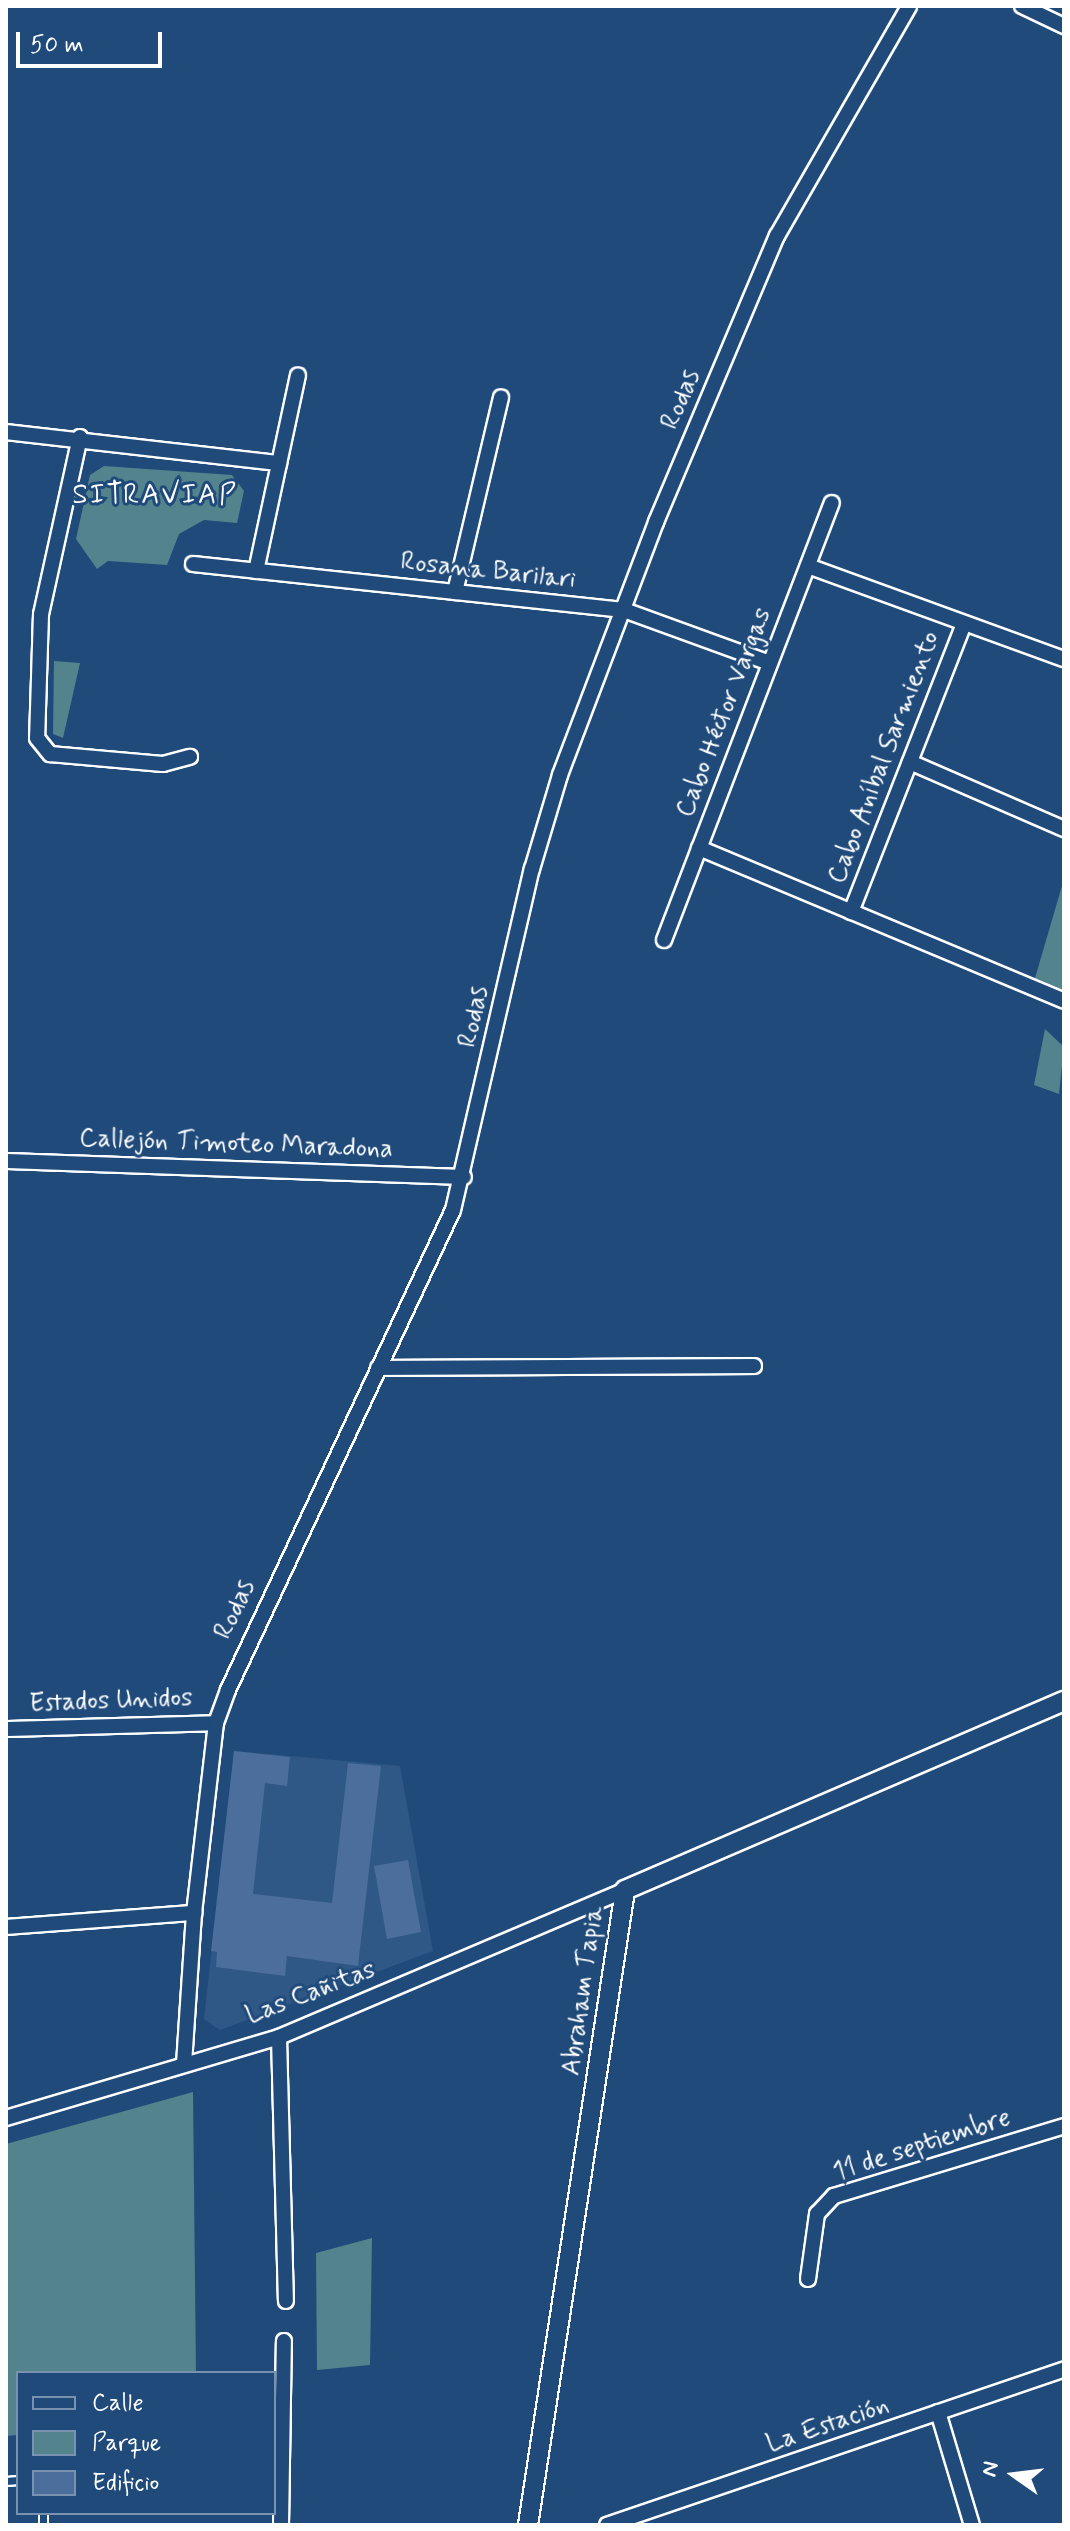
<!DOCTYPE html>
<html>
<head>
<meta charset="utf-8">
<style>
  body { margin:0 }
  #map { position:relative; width:1070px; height:2531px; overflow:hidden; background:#1f4a7a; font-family:Mynerve,sans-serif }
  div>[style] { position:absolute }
  .built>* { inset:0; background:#305886 }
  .green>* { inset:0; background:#53838d }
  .building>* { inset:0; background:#4b6e9d }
  .roads { filter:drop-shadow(2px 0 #fff) drop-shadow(-2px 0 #fff) drop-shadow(0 2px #fff) drop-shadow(0 -2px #fff) }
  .service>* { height:7px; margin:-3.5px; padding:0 3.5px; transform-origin:3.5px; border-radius:3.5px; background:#1f4a7a }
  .minor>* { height:14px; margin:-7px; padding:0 7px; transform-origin:7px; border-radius:7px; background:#1f4a7a }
  .tertiary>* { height:18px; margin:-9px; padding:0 9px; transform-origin:9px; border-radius:9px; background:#1f4a7a }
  span { translate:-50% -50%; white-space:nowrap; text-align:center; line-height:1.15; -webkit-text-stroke:6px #1f4a7a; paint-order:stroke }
  .street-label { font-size:26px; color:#fff }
  .neighbourhood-label { font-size:28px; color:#fff; letter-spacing:2px }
  .frame { position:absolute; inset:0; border:8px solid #fff; pointer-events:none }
  .legend { position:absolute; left:16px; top:2371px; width:260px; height:144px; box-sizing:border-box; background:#1f4a7a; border:2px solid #7992af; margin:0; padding:10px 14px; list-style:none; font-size:24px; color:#fff }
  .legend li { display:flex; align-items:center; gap:16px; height:40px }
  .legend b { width:40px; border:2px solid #7992af }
  .north { position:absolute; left:974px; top:2435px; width:80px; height:80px; -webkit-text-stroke:6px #1f4a7a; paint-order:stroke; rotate:284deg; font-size:22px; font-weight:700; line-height:32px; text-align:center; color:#fff }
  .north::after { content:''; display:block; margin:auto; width:28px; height:36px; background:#fff; clip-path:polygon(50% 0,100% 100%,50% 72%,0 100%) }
  .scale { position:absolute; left:16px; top:32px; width:146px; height:36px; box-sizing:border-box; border:4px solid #fff; border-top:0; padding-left:10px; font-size:24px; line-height:28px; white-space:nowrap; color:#fff; -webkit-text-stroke:6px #1f4a7a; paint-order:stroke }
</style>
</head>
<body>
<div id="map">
  <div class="built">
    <div style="clip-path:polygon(234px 1751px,400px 1766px,433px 1951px,220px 2030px,204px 2019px)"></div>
  </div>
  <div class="green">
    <div style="clip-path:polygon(104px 466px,232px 475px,244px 491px,237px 523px,204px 520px,179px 534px,167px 565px,108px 561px,97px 569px,76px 539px,90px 475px)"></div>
    <div style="clip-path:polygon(54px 661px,80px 663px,63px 738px,53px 734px)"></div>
    <div style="clip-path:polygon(1064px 879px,1064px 990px,1035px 978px)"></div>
    <div style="clip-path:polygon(1045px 1029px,1064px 1047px,1059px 1094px,1034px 1085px)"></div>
    <div style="clip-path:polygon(193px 2092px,196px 2373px,18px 2373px,18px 2435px,6px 2436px,6px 2144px)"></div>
    <div style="clip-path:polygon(372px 2238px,370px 2365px,317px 2370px,316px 2253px)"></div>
  </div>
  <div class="building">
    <div style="clip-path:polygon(234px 1751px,290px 1757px,287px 1786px,265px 1783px,253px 1894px,332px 1903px,348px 1763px,381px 1766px,358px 1966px,287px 1956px,285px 1976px,216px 1967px,217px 1952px,211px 1951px)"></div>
    <div style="clip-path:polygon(408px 1860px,421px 1932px,387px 1939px,374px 1866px)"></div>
  </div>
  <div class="roads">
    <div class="service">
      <div style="left:6px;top:2481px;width:12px;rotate:-5deg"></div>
      <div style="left:43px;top:2513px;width:12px;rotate:90deg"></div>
    </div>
    <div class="minor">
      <div style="left:1022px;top:6px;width:47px;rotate:25.5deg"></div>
      <div style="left:6px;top:432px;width:275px;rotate:6.5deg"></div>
      <div style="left:80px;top:437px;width:181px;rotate:102.4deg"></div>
      <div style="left:41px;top:614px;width:124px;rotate:91.8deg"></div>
      <div style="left:37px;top:738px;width:21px;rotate:51deg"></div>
      <div style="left:50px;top:754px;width:113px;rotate:5.1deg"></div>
      <div style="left:163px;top:764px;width:28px;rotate:-15deg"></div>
      <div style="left:193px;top:564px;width:433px;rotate:6.1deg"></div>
      <div style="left:624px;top:610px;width:155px;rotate:20deg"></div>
      <div style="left:808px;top:566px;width:272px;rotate:20deg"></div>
      <div style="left:256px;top:571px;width:200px;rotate:-77.9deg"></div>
      <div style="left:455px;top:592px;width:200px;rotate:-76.7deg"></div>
      <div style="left:910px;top:762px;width:168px;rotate:23.5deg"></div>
      <div style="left:699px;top:848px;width:396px;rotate:22.7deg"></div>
      <div style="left:851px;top:912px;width:310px;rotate:-68.6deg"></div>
      <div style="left:664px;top:940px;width:468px;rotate:-69deg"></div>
      <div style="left:7px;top:1161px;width:457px;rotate:2deg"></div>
      <div style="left:378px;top:1368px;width:376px;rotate:-0.3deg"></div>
      <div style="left:6px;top:1729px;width:210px;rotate:-1.6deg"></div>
      <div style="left:6px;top:1927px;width:189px;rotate:-4.3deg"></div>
      <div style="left:279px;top:2037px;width:264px;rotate:88.5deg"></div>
      <div style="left:184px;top:2064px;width:151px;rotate:-86.2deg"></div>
      <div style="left:194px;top:1913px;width:191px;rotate:-83.4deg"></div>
      <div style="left:216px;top:1723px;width:35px;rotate:-70deg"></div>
      <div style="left:228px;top:1690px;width:530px;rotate:-64.89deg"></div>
      <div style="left:453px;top:1210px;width:350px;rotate:-77deg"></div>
      <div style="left:532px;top:869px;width:98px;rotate:-73.4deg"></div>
      <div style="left:560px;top:775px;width:271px;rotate:-69.2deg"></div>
      <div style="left:656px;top:522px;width:311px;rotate:-67.1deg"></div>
      <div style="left:777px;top:236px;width:265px;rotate:-60.1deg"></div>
      <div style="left:6px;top:2118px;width:285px;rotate:-16.5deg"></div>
      <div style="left:279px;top:2037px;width:376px;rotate:-23deg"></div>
      <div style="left:808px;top:2279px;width:66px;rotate:-82.1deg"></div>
      <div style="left:817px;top:2214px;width:25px;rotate:-47deg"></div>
      <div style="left:834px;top:2196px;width:240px;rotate:-16.9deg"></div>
      <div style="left:938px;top:2412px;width:118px;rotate:73.3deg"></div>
      <div style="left:281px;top:2525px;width:184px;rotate:-89.1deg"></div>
      <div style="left:607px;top:2525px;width:483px;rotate:-18.8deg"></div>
    </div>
    <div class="tertiary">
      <div style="left:528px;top:2525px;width:642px;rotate:-81.31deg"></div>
      <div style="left:625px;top:1890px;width:478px;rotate:-23.3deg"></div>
    </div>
  </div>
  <div class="street-label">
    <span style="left:682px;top:400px;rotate:-67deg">Rodas</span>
    <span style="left:488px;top:572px;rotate:6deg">Rosana Barilari</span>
    <span style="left:725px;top:713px;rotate:-69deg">Cabo Héctor Vargas</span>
    <span style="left:885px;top:758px;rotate:-69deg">Cabo Aníbal Sarmiento</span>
    <span style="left:475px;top:1017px;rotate:-78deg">Rodas</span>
    <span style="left:236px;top:1145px;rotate:2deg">Callejón Timoteo Maradona</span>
    <span style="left:236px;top:1610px;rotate:-65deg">Rodas</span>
    <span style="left:111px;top:1702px;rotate:-2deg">Estados Unidos</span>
    <span style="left:584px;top:1991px;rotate:-82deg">Abraham Tapia</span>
    <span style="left:311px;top:1994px;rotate:-21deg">Las Cañitas</span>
    <span style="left:922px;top:2146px;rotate:-18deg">11 de septiembre</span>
    <span style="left:828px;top:2426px;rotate:-19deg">La Estación</span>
  </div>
  <div class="neighbourhood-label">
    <span style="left:155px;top:496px">SITRAVIAP</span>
  </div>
  <div class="frame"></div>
  <ul class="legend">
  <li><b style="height:10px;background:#1f4a7a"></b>Calle</li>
  <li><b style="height:22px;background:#53838d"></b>Parque</li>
  <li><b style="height:22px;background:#4b6e9d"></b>Edificio</li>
  </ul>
  <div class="north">N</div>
  <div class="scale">50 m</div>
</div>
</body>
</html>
